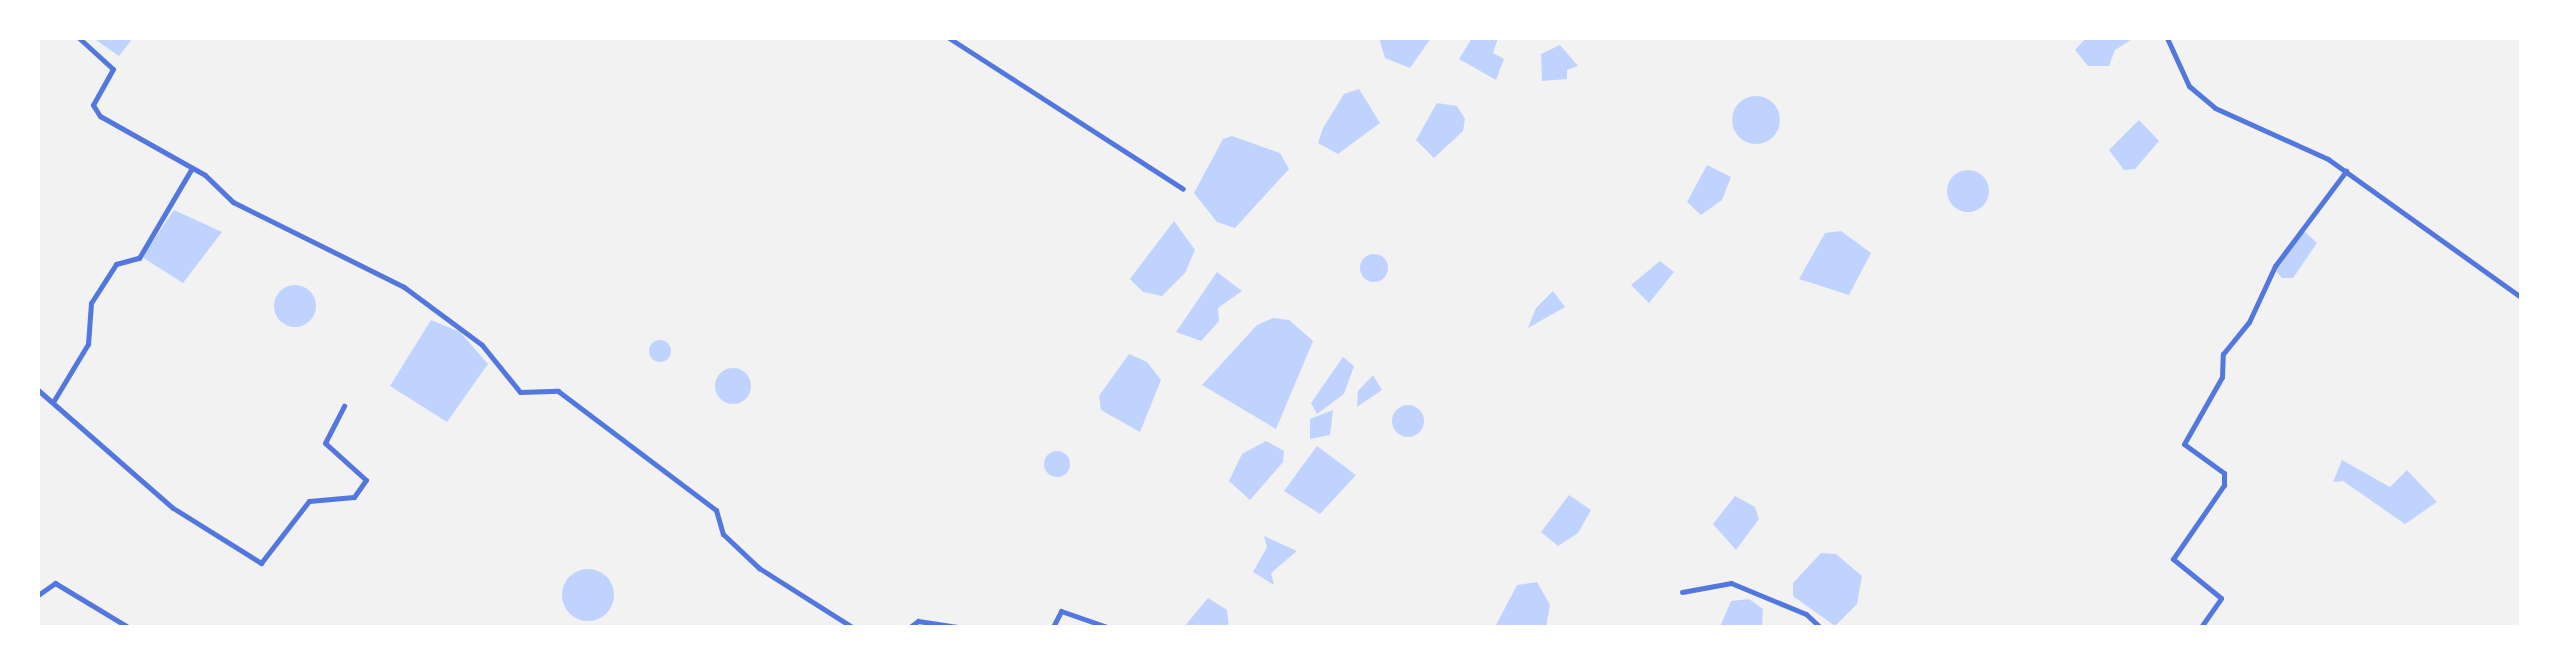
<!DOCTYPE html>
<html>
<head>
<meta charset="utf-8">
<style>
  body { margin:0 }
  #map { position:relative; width:2559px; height:665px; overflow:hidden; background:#f2f2f2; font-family:"Sofia Sans Condensed",sans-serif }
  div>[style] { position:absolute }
  .water>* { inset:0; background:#bfd3fe }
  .round { border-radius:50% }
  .minor>* { height:5px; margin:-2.5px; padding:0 2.5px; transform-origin:2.5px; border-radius:2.5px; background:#5277de }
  span { translate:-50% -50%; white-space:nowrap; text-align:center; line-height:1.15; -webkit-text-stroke:7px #fff; paint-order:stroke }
  .frame { position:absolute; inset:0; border:40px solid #fff; pointer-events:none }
</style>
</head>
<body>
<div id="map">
  <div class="water">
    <div style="clip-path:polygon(93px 38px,133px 38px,119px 56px)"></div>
    <div style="clip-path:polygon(1379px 38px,1431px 38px,1410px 68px,1385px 58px)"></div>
    <div style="clip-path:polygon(1472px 38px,1498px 38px,1493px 53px,1504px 59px,1496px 80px,1459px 59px)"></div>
    <div style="clip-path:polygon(2086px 38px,2134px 38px,2115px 50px,2109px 66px,2088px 66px,2075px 50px)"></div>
    <div style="clip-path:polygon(1560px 45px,1578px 66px,1567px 70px,1567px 79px,1542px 81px,1541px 54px)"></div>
    <div style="clip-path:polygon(1359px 89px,1380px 123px,1338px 154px,1318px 143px,1323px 128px,1344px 94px)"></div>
    <div class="round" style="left:1732px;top:96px;width:48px;height:48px"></div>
    <div style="clip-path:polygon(1437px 103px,1457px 106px,1465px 119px,1463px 131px,1434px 158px,1416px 140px)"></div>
    <div style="clip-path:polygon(2139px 120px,2159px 141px,2135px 169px,2124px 170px,2109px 150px)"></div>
    <div style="clip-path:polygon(1232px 136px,1280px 153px,1289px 169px,1235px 228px,1217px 222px,1194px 193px,1223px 139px)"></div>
    <div style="clip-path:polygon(1707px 165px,1731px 177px,1722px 200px,1701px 215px,1687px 202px)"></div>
    <div class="round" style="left:1947px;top:170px;width:42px;height:42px"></div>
    <div style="clip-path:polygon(174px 210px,222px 232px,183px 283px,142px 257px)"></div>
    <div style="clip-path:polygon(1174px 221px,1195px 250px,1185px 273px,1162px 296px,1143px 292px,1130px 279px)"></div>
    <div style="clip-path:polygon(1841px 231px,1871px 253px,1849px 295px,1799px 279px,1825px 233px)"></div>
    <div style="clip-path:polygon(2304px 231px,2317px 243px,2293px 278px,2282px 278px,2275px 270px)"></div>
    <div class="round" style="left:1360px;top:254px;width:28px;height:28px"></div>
    <div style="clip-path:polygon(1660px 261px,1674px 272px,1649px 303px,1631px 285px)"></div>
    <div style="clip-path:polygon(1217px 272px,1242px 291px,1218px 308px,1219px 321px,1201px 341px,1176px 332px)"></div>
    <div class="round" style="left:274px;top:285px;width:42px;height:42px"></div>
    <div style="clip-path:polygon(1553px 291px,1565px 307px,1528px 328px,1536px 308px)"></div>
    <div style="clip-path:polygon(1273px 318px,1289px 320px,1313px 341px,1276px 429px,1202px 385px,1257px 325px)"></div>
    <div style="clip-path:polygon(431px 320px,460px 332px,488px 364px,447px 422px,390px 386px)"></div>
    <div class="round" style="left:649px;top:340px;width:22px;height:22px"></div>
    <div style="clip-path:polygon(1129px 354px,1147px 362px,1161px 380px,1140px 432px,1101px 410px,1099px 396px)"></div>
    <div style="clip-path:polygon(1343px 357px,1354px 366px,1344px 394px,1317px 414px,1311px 403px)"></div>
    <div class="round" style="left:715px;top:368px;width:36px;height:36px"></div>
    <div style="clip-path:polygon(1373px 375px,1382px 390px,1357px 407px,1358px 391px)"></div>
    <div class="round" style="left:1392px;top:405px;width:32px;height:32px"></div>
    <div style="clip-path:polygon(1333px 410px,1330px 435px,1310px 439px,1310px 419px)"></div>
    <div style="clip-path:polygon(1266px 441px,1284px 451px,1283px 462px,1250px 500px,1229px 481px,1242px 454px)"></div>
    <div style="clip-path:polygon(1317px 446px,1356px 475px,1320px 514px,1284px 491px)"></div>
    <div class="round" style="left:1044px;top:451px;width:26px;height:26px"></div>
    <div style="clip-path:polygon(2342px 460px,2390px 487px,2407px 470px,2437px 502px,2405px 524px,2343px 481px,2333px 482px)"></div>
    <div style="clip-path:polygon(1569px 495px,1591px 510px,1578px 533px,1558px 546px,1541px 532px)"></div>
    <div style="clip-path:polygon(1735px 496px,1755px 507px,1759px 519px,1736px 550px,1713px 524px)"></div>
    <div style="clip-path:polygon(1264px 536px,1297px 551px,1271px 573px,1274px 585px,1253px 572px,1267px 547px)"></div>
    <div style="clip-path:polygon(1821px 553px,1836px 554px,1862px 576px,1857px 604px,1835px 626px,1793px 596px,1793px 583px)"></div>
    <div class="round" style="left:562px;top:569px;width:52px;height:52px"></div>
    <div style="clip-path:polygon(1537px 582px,1550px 605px,1546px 627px,1495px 627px,1517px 585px)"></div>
    <div style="clip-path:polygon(1208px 598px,1227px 610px,1229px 627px,1184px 627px)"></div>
    <div style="clip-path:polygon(1749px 599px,1763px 609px,1762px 627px,1720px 627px,1731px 601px)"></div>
  </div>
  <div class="minor">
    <div style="left:79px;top:38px;width:46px;rotate:42.4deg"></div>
    <div style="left:113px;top:69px;width:41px;rotate:119.1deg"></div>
    <div style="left:93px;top:105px;width:13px;rotate:58deg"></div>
    <div style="left:100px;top:116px;width:120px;rotate:29.3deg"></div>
    <div style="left:205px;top:175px;width:39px;rotate:44deg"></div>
    <div style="left:233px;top:202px;width:191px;rotate:26.4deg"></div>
    <div style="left:404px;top:287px;width:97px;rotate:36.6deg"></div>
    <div style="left:482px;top:345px;width:60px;rotate:51deg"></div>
    <div style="left:520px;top:392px;width:38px;rotate:-2deg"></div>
    <div style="left:558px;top:391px;width:198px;rotate:37deg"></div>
    <div style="left:716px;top:510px;width:25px;rotate:74deg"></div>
    <div style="left:723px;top:534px;width:50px;rotate:43.4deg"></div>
    <div style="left:759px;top:568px;width:110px;rotate:32.4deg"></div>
    <div style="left:949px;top:38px;width:278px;rotate:32.8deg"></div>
    <div style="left:2167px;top:38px;width:53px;rotate:65.4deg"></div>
    <div style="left:2189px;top:86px;width:34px;rotate:40deg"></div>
    <div style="left:2215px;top:108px;width:124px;rotate:24.3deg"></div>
    <div style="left:2328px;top:159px;width:237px;rotate:35.6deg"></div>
    <div style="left:38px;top:390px;width:179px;rotate:41.2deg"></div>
    <div style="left:173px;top:508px;width:104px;rotate:32deg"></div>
    <div style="left:261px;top:563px;width:78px;rotate:-52.3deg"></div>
    <div style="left:309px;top:501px;width:45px;rotate:-5.1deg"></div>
    <div style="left:354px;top:497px;width:21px;rotate:-55deg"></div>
    <div style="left:366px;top:480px;width:55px;rotate:-137.9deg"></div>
    <div style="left:325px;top:443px;width:42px;rotate:-62.8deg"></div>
    <div style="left:53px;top:402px;width:68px;rotate:-58.9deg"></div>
    <div style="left:88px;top:344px;width:41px;rotate:-85.8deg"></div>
    <div style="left:91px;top:303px;width:46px;rotate:-57.3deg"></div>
    <div style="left:116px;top:264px;width:24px;rotate:-15deg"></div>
    <div style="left:139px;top:258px;width:104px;rotate:-59.5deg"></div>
    <div style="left:1682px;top:592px;width:50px;rotate:-10.4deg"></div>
    <div style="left:1731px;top:583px;width:81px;rotate:22.5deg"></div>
    <div style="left:1806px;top:614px;width:19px;rotate:43deg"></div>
    <div style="left:38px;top:595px;width:21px;rotate:-35deg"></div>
    <div style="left:55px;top:583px;width:85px;rotate:31.1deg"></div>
    <div style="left:910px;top:627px;width:10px;rotate:-37deg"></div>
    <div style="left:918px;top:621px;width:40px;rotate:8.5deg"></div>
    <div style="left:1053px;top:627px;width:18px;rotate:-63deg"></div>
    <div style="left:1061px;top:611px;width:49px;rotate:19.2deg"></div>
    <div style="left:1847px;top:627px;width:5px"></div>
    <div style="left:2201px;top:627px;width:35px;rotate:-55deg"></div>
    <div style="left:2221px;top:598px;width:62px;rotate:-140.9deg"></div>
    <div style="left:2173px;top:559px;width:90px;rotate:-55.4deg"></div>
    <div style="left:2224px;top:485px;width:12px;rotate:-90deg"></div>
    <div style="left:2224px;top:473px;width:49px;rotate:-144.1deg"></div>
    <div style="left:2184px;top:444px;width:77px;rotate:-60.4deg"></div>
    <div style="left:2222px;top:377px;width:23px;rotate:-88deg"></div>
    <div style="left:2223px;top:354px;width:41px;rotate:-50.9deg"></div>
    <div style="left:2249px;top:322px;width:62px;rotate:-65.1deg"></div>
    <div style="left:2275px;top:266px;width:119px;rotate:-53.2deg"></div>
  </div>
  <div class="frame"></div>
</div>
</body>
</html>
